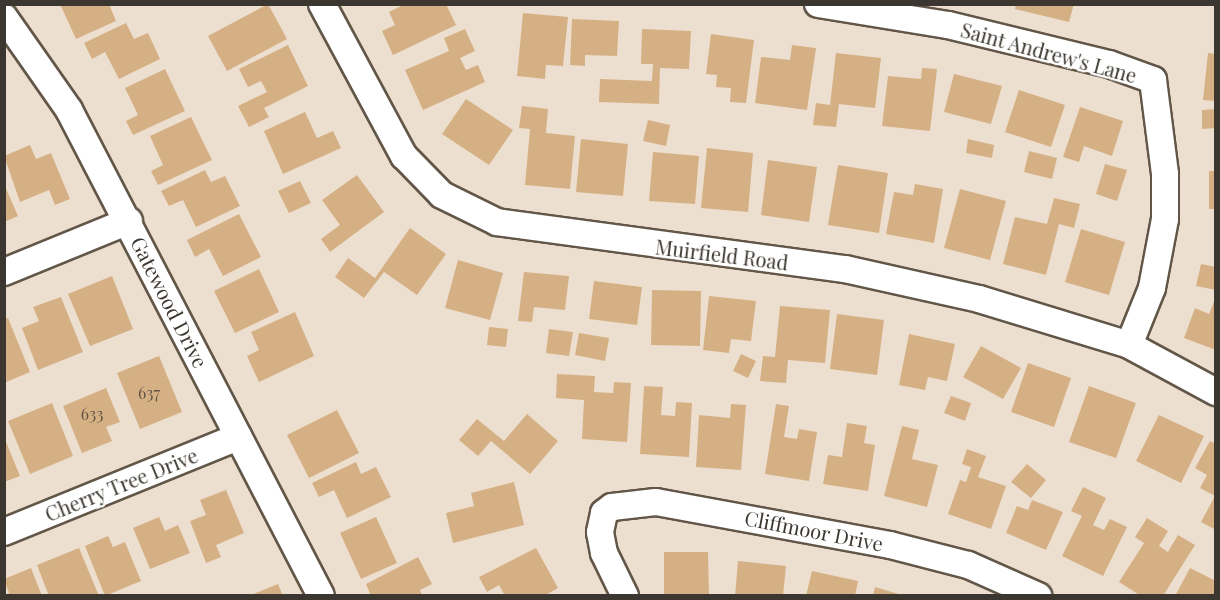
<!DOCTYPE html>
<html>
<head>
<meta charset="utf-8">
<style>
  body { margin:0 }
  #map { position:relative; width:1220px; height:600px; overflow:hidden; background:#eddfcf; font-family:"Playfair Display",serif }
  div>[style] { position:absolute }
  .building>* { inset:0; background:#d6b085 }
  .roads { filter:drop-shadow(2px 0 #625648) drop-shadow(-2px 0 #625648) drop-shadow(0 2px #625648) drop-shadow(0 -2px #625648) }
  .minor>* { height:26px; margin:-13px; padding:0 13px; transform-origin:13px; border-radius:13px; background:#fff }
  span { translate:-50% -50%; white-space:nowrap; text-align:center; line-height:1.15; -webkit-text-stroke:4.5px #fff; paint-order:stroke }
  .number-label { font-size:16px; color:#625444 }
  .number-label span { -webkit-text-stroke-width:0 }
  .street-label { font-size:20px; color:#3b362f }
  .frame { position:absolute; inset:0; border:6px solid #3b362f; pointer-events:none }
</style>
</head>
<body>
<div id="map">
  <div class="building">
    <div style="clip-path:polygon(60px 4px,109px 4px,116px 21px,76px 39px)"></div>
    <div style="clip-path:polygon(268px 4px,287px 39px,227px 71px,208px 36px)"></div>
    <div style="clip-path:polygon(405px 4px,446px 4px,456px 25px,393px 55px,382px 31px,395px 25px,389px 12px)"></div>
    <div style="clip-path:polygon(1016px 4px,1074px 4px,1069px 22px,1015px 9px)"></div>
    <div style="clip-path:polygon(523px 13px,568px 17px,563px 66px,546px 65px,545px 79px,517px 76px)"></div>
    <div style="clip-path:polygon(572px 19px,619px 21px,617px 56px,585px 55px,585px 66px,570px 65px)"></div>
    <div style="clip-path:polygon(126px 23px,134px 39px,148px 33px,160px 59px,119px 79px,105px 52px,92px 59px,84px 43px)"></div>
    <div style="clip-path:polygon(465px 29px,475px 51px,460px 58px,466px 70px,478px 65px,485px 82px,423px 110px,405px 70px,449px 51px,444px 38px)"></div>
    <div style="clip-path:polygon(642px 29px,691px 31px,689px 69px,660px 68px,659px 104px,599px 102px,600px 79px,652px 81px,653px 64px,641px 64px)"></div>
    <div style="clip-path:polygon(711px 34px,754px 40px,746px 103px,730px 102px,731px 88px,716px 87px,717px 75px,706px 74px)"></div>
    <div style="clip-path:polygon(288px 45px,308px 86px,264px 108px,269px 117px,249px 127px,238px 106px,267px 92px,261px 81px,248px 87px,239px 69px)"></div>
    <div style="clip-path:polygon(792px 45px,816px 48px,807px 110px,755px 103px,761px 57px,790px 60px)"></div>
    <div style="clip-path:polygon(836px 53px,881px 58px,875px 108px,839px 104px,836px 127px,813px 125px,816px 103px,830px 105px)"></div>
    <div style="clip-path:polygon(1208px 53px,1216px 54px,1216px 101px,1203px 100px)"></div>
    <div style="clip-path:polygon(922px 68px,937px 69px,930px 131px,882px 126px,888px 76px,921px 79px)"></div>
    <div style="clip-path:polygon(165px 69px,185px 111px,133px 135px,126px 121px,138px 115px,125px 88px)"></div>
    <div style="clip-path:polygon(954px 74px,1002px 86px,991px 124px,944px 112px)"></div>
    <div style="clip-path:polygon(1019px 90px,1065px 105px,1051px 147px,1005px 132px)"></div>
    <div style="clip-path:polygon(466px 99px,513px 130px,489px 165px,442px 134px)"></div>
    <div style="clip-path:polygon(522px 106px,548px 109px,546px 133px,575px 136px,570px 189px,525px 185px,530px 129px,519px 128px)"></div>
    <div style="clip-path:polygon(1080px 107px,1123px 121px,1112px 156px,1084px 146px,1079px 162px,1063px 157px)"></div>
    <div style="clip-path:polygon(1216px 109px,1216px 128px,1202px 129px,1202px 110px)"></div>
    <div style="clip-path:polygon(305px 112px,317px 138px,333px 131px,341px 148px,283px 174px,264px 131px)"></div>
    <div style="clip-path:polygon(191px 117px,212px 160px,158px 185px,151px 171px,163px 165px,150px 136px)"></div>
    <div style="clip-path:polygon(648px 120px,670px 125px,666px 146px,643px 141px)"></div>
    <div style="clip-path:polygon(581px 139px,628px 144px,623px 196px,576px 192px)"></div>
    <div style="clip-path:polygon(968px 139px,994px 145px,992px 158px,966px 153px)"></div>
    <div style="clip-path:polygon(30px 145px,36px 159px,51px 153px,70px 199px,55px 205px,49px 190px,20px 202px,4px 156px)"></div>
    <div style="clip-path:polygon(707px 148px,753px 153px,748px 212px,701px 208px)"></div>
    <div style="clip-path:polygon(1029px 151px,1057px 158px,1052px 179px,1024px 172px)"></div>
    <div style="clip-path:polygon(653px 152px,699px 156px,695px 204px,649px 201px)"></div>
    <div style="clip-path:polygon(768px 160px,817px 167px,809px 222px,761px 215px)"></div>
    <div style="clip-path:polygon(1105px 164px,1127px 170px,1117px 201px,1096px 194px)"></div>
    <div style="clip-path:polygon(838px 165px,888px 173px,879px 233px,828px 225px)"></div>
    <div style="clip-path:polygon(205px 170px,211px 182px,225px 176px,240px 206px,196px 227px,183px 200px,169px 206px,161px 191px)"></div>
    <div style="clip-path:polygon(1209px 171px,1216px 171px,1216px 209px,1209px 209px)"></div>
    <div style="clip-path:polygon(357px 175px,384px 212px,330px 252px,321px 239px,340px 225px,322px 200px)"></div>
    <div style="clip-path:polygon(300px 181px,311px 203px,289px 213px,278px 191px)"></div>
    <div style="clip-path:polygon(4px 184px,18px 216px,4px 222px)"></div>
    <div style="clip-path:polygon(915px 184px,943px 189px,934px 243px,886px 234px,894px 192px,913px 195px)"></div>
    <div style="clip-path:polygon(960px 189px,1006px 201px,990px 260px,944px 248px)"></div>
    <div style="clip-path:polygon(1054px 198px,1080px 204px,1074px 228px,1059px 224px,1046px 275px,1003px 264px,1015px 217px,1047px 224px)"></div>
    <div style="clip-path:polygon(239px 214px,261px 257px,223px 276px,209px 249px,195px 257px,187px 240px)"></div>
    <div style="clip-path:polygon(410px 228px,446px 254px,417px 295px,384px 272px,364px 298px,335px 277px,348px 258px,375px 278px)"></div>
    <div style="clip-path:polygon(1081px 229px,1125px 242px,1109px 295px,1065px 282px)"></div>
    <div style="clip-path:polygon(458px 260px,503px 273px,490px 320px,445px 308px)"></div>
    <div style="clip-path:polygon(1201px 264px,1216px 267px,1216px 290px,1196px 286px)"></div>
    <div style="clip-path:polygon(259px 269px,279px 312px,235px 333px,214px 291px)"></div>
    <div style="clip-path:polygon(524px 272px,569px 276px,565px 310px,534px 307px,532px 322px,518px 321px)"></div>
    <div style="clip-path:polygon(112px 276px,133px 329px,90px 346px,68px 294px)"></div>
    <div style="clip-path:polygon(594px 281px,642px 287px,637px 325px,589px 319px)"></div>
    <div style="clip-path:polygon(652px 290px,701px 291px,700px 346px,651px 345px)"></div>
    <div style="clip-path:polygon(709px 296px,756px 301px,751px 341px,731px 339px,729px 353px,703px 350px)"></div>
    <div style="clip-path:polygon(1216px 296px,1216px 350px,1184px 338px,1195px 308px,1209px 314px)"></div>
    <div style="clip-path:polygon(61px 297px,83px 352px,38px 370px,22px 328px,39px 321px,33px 307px)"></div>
    <div style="clip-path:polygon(780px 306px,830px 310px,825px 363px,788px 360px,786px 383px,760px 381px,763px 356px,775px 357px)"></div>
    <div style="clip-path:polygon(295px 312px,314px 356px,259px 382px,247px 356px,259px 350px,251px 332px)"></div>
    <div style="clip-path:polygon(837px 314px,884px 320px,877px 375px,830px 369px)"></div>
    <div style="clip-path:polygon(8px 318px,30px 372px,4px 383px,4px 319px)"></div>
    <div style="clip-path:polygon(489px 327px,508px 329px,506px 347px,487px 345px)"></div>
    <div style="clip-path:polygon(549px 329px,573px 332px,569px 356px,546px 353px)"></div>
    <div style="clip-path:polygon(579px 333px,609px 338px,605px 361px,575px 355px)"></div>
    <div style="clip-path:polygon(909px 334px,955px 344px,947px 381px,928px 377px,925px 390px,899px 385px)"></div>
    <div style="clip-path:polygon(981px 346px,1021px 368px,1003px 399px,963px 377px)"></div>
    <div style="clip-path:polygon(741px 354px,756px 361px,748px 378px,733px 371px)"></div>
    <div style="clip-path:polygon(159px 356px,182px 412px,140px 429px,117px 373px)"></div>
    <div style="clip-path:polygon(1028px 363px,1071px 378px,1054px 427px,1011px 412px)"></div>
    <div style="clip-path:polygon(557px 374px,595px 376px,594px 392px,613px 393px,614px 382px,631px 383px,627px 442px,582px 439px,584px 400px,556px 398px)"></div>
    <div style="clip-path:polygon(644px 386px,663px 387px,661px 415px,675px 416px,676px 402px,692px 403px,689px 457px,640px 454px)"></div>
    <div style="clip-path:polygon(1089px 386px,1136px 403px,1116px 458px,1069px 442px)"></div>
    <div style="clip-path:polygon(106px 388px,120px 422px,106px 427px,112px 441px,82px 453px,63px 406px)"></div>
    <div style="clip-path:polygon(951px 396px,971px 403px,965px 421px,944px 413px)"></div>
    <div style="clip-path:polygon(52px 403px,73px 456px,30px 474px,8px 421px)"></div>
    <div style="clip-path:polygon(731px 404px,746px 405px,741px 470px,696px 467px,699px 415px,730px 418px)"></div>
    <div style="clip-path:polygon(776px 404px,789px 406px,784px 437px,797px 439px,799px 429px,817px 432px,809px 481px,765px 474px)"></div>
    <div style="clip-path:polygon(337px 410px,359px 453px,309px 478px,287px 435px)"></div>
    <div style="clip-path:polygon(527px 414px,558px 441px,530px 474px,491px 441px,478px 456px,459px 440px,477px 419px,504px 441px)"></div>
    <div style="clip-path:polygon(1159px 415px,1204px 436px,1181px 483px,1136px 461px)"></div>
    <div style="clip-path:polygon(847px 423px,867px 426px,864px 443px,875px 445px,868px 491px,823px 484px,828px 455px,842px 457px)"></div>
    <div style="clip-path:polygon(902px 426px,919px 430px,912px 459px,938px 465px,927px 507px,884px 496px)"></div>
    <div style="clip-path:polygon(4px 437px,20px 476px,4px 482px)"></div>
    <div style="clip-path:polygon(1210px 441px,1216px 444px,1216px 530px,1201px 522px,1215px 496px,1200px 488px,1207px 475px,1195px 468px)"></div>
    <div style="clip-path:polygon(967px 449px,986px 456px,978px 477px,1006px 486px,991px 529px,948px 514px,960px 480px,966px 482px,971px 467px,962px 464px)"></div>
    <div style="clip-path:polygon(356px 462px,361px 474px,376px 467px,391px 497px,347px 518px,334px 490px,319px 497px,312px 483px)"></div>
    <div style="clip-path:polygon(1027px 464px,1046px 480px,1031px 498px,1011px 482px)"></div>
    <div style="clip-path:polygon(514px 482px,524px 525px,453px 543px,446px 513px,474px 506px,471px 493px)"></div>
    <div style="clip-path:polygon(1083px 487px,1106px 498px,1093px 525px,1104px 530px,1110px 519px,1127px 527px,1103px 576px,1062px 556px,1082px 516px,1071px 511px)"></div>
    <div style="clip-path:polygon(226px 490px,244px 533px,216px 545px,221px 557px,206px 563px,190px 521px,206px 515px,200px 500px)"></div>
    <div style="clip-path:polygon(1032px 500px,1063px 512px,1046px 550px,1006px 533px,1017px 506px,1028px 510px)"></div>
    <div style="clip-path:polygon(159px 517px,165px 531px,178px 525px,190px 553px,150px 569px,133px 528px)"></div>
    <div style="clip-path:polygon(376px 517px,397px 563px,361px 579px,340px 533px)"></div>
    <div style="clip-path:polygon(1147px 518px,1168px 531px,1159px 546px,1168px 552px,1178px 535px,1195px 545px,1163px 596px,1141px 596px,1119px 582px,1144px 543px,1135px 537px)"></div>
    <div style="clip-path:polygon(108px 536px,113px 547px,125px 542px,141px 581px,105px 596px,85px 546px)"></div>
    <div style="clip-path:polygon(79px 548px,99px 596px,49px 596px,37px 565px)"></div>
    <div style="clip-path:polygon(536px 548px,558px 588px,544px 596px,505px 596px,499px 585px,487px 592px,479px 577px)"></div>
    <div style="clip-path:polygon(664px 552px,708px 552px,709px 596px,664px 596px)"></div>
    <div style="clip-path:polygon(418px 557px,432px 584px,420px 590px,422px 596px,371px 596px,366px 584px)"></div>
    <div style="clip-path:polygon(738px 561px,786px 566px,783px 596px,735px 596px)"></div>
    <div style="clip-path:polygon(31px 568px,42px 596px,4px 596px,9px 593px,4px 579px)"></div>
    <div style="clip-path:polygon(1190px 568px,1216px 581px,1216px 596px,1175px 596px)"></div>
    <div style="clip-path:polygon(812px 571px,858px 581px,855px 596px,806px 596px)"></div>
    <div style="clip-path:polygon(278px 584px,283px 596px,251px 596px,251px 595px)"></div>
    <div style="clip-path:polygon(875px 587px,902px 595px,902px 596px,873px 596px)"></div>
  </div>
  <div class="roads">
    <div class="minor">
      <div style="left:322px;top:4px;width:173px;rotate:61.7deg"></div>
      <div style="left:404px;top:156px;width:54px;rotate:45.7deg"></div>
      <div style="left:442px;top:195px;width:61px;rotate:26.1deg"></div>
      <div style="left:497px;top:222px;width:351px;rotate:7.7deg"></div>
      <div style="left:845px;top:269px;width:137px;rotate:12.6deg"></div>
      <div style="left:979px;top:299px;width:157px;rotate:17deg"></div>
      <div style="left:1129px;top:345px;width:99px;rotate:28.4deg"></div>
      <div style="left:818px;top:4px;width:132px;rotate:9.2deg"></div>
      <div style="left:948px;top:25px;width:166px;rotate:13.6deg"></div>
      <div style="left:1109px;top:64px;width:47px;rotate:20deg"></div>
      <div style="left:1153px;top:80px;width:95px;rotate:82.7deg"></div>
      <div style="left:1165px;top:174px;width:45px;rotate:90deg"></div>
      <div style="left:1165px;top:219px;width:70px;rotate:100.7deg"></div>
      <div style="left:1152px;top:288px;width:61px;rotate:112deg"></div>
      <div style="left:4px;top:17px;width:113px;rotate:55deg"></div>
      <div style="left:69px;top:110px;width:547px;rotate:62.59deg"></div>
      <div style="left:4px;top:272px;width:135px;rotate:-22.2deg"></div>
      <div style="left:4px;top:532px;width:253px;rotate:-22.1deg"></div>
      <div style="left:625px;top:596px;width:48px;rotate:-116deg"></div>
      <div style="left:604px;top:553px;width:21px;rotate:-101deg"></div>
      <div style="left:600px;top:532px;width:19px;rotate:-78deg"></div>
      <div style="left:604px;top:513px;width:10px;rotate:-37deg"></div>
      <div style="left:612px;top:507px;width:44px;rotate:-6.5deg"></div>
      <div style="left:656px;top:502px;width:238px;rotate:10.4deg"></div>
      <div style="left:890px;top:545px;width:81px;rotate:14.4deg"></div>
      <div style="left:968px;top:565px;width:77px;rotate:23.9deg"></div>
    </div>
  </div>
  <div class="number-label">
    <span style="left:149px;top:393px">637</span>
    <span style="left:92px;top:414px">633</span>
  </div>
  <div class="street-label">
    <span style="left:1049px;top:52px;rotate:15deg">Saint Andrew's Lane</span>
    <span style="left:722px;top:254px;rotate:7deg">Muirfield Road</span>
    <span style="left:170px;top:302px;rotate:63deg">Gatewood Drive</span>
    <span style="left:121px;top:484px;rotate:-22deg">Cherry Tree Drive</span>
    <span style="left:814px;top:530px;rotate:11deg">Cliffmoor Drive</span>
  </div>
  <div class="frame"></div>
</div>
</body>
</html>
